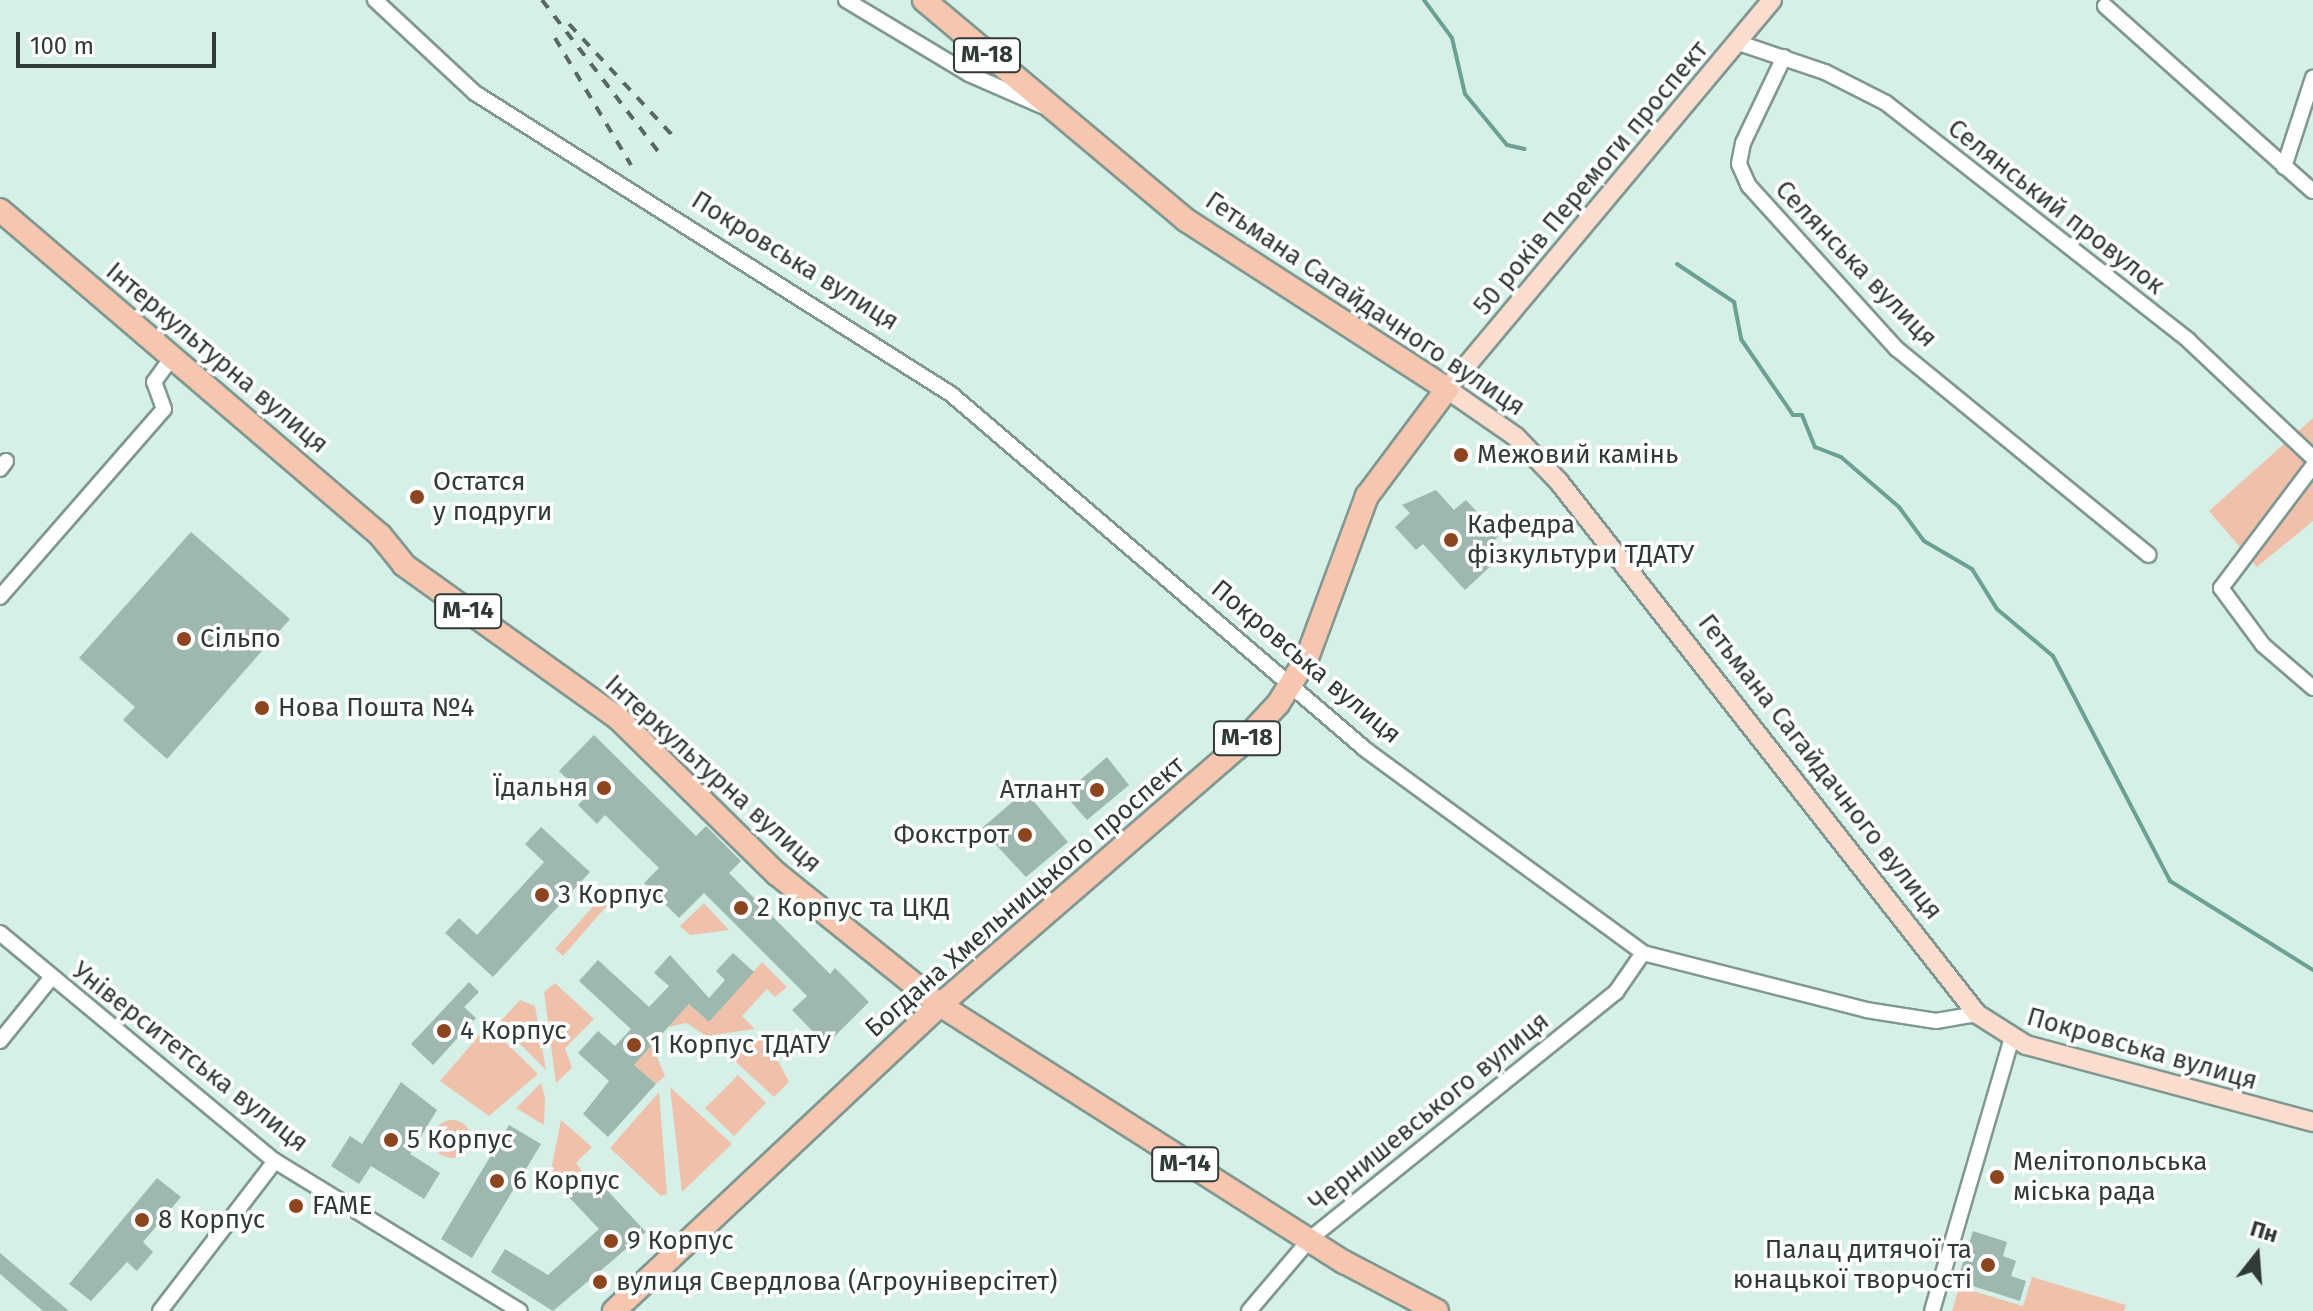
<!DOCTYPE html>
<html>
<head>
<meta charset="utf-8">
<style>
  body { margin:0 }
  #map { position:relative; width:2313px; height:1311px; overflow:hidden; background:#d6f0e8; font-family:"Fira Sans",sans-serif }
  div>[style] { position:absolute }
  .green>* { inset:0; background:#efc1ab }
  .round { border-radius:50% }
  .stream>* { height:4px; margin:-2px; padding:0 2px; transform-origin:2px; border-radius:2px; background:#6aa192 }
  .building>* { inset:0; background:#9eb7af }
  .roads { filter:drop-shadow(2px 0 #809891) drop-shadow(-2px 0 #809891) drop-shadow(0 2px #809891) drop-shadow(0 -2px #809891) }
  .minor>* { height:14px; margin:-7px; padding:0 7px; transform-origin:7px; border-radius:7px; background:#fff }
  .major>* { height:18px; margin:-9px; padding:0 9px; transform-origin:9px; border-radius:9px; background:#faddcf }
  .highway>* { height:22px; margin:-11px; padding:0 11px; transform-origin:11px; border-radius:11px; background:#f7c6af }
  .rail>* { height:4px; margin-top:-2px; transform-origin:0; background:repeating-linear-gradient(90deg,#596763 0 10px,transparent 0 20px) }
  .dots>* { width:22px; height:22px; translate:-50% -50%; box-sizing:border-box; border:4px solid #fff; border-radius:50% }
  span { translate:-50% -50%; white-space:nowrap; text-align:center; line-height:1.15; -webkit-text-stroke:7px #fff; paint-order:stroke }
  .shield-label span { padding:2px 6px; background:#fff; border:2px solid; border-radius:6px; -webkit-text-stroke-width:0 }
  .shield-label { font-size:24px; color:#303a37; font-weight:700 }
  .street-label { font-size:26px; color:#303a37 }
  .poi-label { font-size:26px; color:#303a37 }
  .left { translate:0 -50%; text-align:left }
  .right { translate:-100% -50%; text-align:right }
  .north { position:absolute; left:2217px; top:1215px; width:80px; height:80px; -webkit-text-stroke:6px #fff; paint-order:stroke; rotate:17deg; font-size:22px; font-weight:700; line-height:32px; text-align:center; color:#303a37 }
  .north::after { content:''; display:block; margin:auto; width:28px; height:36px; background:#303a37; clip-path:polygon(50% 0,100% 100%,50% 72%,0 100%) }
  .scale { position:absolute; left:16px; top:32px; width:200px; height:36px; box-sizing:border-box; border:4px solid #303a37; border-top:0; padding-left:10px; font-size:24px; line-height:28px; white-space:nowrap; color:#303a37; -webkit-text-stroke:6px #fff; paint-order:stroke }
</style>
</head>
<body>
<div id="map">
  <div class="green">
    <div style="clip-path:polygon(2313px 418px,2313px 521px,2257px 567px,2209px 511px)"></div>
    <div style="clip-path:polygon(605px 893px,612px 900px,563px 956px,555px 949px)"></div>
    <div style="clip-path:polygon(704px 903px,729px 930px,690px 935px,680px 926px)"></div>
    <div style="clip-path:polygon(762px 962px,787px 987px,775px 997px,767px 989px,742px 1016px,755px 1029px,707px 1036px,686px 1023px,668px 1027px,689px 1004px,709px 1022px)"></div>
    <div style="clip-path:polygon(555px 983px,594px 1019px,565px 1048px,572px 1068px,556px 1083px,544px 992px)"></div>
    <div style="clip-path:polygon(520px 1000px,535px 1006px,546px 1070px,499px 1023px)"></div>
    <div style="clip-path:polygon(488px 1025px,538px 1074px,489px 1116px,440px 1081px)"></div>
    <div style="clip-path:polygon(767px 1039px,789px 1082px,774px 1097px,716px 1044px)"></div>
    <div style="clip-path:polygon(652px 1045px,665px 1076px,656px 1084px,634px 1065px)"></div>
    <div style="clip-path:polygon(738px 1075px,766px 1103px,734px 1136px,705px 1108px)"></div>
    <div style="clip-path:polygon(541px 1083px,545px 1097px,544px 1125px,516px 1108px)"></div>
    <div style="clip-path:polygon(670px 1087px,732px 1144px,682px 1192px)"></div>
    <div style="clip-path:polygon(659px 1092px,667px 1194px,661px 1196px,610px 1148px)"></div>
    <div style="clip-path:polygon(561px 1120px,592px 1147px,576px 1163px,583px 1172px,564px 1190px,549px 1181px)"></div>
    <div class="round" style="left:433px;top:1120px;width:38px;height:38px"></div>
    <div style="clip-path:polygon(2032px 1277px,2126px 1305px,2124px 1311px,1952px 1311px,1959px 1287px,2023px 1306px)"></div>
  </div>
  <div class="stream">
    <div style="left:1424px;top:0;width:47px;rotate:53.6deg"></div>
    <div style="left:1452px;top:38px;width:57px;rotate:76.9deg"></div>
    <div style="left:1465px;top:94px;width:66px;rotate:50.5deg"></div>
    <div style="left:1507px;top:145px;width:18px;rotate:13deg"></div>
    <div style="left:1677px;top:264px;width:69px;rotate:33.7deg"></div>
    <div style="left:1734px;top:302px;width:38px;rotate:79deg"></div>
    <div style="left:1741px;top:339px;width:92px;rotate:55.6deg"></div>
    <div style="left:1793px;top:415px;width:9px"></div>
    <div style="left:1802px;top:415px;width:35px;rotate:68deg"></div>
    <div style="left:1815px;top:447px;width:28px;rotate:21deg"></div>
    <div style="left:1841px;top:457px;width:77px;rotate:40.8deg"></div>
    <div style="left:1899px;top:507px;width:42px;rotate:53.7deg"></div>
    <div style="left:1924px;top:541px;width:56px;rotate:30.3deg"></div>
    <div style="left:1972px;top:569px;width:47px;rotate:58deg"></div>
    <div style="left:1997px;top:609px;width:73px;rotate:40deg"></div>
    <div style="left:2053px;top:656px;width:254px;rotate:62.5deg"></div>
    <div style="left:2170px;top:881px;width:168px;rotate:31.9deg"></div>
  </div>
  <div class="building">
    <div style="clip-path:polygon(1436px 490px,1454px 510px,1466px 500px,1499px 536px,1481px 553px,1492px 565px,1465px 590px,1423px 544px,1416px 550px,1395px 527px,1410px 513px,1402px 505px)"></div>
    <div style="clip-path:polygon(191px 532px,290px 619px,167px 759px,123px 720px,135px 707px,79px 658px)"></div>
    <div style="clip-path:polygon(594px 735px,696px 836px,706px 826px,741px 861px,729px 873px,830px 974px,835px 968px,869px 1002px,826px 1045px,792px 1010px,807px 996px,704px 893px,679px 918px,644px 883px,659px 868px,605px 815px,597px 824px,578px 805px,586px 797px,559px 771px)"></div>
    <div style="clip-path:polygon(1107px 757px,1129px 785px,1087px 820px,1064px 794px)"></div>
    <div style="clip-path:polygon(1025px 791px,1068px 842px,1026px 877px,981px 829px)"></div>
    <div style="clip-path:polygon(541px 827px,590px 872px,493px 977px,445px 933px,459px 918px,477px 935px,544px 862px,525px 844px)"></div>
    <div style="clip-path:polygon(733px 953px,754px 972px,709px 1022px,689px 1004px,634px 1065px,656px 1084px,608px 1137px,583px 1114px,609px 1081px,578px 1053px,598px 1031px,615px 1046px,631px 1029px,579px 981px,598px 960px,649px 1007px,669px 986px,654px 973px,670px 955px,709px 998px,725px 980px,716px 971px)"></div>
    <div style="clip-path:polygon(469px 982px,479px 992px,464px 1007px,476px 1018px,433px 1065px,411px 1044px)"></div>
    <div style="clip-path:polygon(401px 1082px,437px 1110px,410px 1154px,440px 1173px,424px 1199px,371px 1166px,359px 1184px,331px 1166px,350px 1136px,362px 1144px)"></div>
    <div style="clip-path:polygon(509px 1125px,541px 1144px,472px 1258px,441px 1239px)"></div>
    <div style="clip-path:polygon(590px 1172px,646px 1232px,553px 1311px,491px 1272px,505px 1249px,548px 1275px,599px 1229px,566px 1194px)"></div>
    <div style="clip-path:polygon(157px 1178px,181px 1197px,143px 1242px,153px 1252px,137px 1271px,127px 1262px,91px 1301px,69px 1284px)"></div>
    <div style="clip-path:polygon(1973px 1231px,2007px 1242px,2003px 1256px,2016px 1261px,2011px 1276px,2026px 1281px,2020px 1301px,1957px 1281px)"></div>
    <div style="clip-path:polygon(0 1253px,69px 1311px,43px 1311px,0 1274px)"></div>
  </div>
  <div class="roads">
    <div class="minor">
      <div style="left:375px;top:0;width:137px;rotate:42.9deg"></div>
      <div style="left:475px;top:93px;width:563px;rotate:32.31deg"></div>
      <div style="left:951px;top:394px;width:547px;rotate:40.62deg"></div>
      <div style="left:1366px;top:750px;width:343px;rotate:36.2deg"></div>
      <div style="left:1643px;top:953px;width:230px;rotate:14.3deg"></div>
      <div style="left:1866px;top:1010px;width:71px;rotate:8.9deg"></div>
      <div style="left:1936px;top:1021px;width:42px;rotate:-9.7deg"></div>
      <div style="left:846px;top:0;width:144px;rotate:31deg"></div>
      <div style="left:969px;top:74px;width:80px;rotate:23.7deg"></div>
      <div style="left:2105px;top:6px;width:278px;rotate:41.7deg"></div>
      <div style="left:1739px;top:43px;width:91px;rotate:18.6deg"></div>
      <div style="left:1825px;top:72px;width:68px;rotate:26.9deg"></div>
      <div style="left:1886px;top:103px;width:385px;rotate:38.1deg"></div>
      <div style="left:2189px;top:341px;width:170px;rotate:43.3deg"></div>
      <div style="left:1784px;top:57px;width:95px;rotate:115.5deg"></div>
      <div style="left:1743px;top:143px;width:21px;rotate:101deg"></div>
      <div style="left:1739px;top:164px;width:24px;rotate:66deg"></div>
      <div style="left:1749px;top:186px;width:220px;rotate:47.8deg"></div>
      <div style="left:1897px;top:349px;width:325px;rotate:39.3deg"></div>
      <div style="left:2284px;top:167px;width:94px;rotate:-72deg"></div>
      <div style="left:2313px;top:466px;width:153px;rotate:127deg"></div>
      <div style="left:2221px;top:588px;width:71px;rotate:53.6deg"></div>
      <div style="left:2263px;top:645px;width:66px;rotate:40.7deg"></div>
      <div style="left:0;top:469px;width:10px;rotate:-53deg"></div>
      <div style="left:0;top:597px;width:249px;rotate:-48.9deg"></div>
      <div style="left:164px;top:409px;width:29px;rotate:-110deg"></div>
      <div style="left:154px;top:382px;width:31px;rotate:-54deg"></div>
      <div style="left:0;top:933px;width:357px;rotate:39.7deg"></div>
      <div style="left:275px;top:1161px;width:287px;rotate:31.5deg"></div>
      <div style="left:0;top:1041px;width:81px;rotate:-51deg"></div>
      <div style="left:160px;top:1311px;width:189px;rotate:-52.5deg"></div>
      <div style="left:1249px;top:1311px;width:96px;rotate:-49.7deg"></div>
      <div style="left:1311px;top:1238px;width:392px;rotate:-38.9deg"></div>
      <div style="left:1616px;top:992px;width:47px;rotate:-55.3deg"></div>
      <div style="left:1932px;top:1311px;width:282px;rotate:-73.7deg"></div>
    </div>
    <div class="major">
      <div style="left:1772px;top:0;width:507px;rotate:129.88deg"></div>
      <div style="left:1447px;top:389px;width:84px;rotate:34.8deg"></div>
      <div style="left:1516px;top:437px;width:62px;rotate:46.3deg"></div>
      <div style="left:1559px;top:482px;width:677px;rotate:51.84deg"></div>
      <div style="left:1977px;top:1014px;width:58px;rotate:32.3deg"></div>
      <div style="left:2026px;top:1045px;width:297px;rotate:15deg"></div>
    </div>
    <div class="highway">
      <div style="left:0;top:210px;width:500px;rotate:40.54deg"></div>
      <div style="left:380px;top:535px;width:38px;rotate:51deg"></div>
      <div style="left:404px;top:565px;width:264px;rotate:35.6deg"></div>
      <div style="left:619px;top:719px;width:221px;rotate:44.5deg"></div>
      <div style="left:777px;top:874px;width:209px;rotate:38.8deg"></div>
      <div style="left:940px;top:1005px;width:479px;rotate:32.5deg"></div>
      <div style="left:1344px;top:1262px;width:105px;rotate:27.8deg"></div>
      <div style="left:614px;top:1311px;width:447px;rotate:-43.2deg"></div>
      <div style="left:940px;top:1005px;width:393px;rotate:-40.9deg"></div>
      <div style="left:1237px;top:748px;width:60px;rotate:-47deg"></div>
      <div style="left:1278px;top:704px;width:54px;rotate:-57.8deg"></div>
      <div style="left:1307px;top:658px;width:173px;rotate:-69.7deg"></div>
      <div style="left:1367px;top:496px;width:134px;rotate:-53.2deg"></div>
      <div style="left:1447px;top:389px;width:311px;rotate:-147.1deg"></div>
      <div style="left:1186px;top:220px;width:342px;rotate:-140deg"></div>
    </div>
  </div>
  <div class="rail">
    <div style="left:542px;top:0;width:194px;rotate:52.5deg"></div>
    <div style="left:569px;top:24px;width:156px;rotate:47.1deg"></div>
    <div style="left:555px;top:38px;width:148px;rotate:59.1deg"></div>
  </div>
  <div class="dots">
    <div style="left:1461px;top:455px;background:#8c451f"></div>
    <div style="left:417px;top:497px;background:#8c451f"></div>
    <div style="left:1451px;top:540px;background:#8c451f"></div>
    <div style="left:184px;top:639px;background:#8c451f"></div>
    <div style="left:262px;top:708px;background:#8c451f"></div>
    <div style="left:604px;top:788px;background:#8c451f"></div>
    <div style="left:1097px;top:790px;background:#8c451f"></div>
    <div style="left:1025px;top:835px;background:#8c451f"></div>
    <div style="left:542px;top:895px;background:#8c451f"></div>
    <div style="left:741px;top:908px;background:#8c451f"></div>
    <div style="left:444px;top:1031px;background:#8c451f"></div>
    <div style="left:634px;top:1045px;background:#8c451f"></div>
    <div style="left:391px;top:1140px;background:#8c451f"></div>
    <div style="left:1997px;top:1177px;background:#8c451f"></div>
    <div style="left:497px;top:1181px;background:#8c451f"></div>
    <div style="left:296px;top:1206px;background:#8c451f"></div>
    <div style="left:142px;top:1220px;background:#8c451f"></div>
    <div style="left:611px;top:1241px;background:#8c451f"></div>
    <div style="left:1988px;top:1265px;background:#8c451f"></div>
    <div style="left:600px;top:1282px;background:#8c451f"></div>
  </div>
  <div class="shield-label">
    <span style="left:987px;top:55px">М-18</span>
    <span style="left:468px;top:611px">М-14</span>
    <span style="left:1247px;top:738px">М-18</span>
    <span style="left:1185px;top:1164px">М-14</span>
  </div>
  <div class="street-label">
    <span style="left:1591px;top:178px;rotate:-50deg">50 років Перемоги проспект</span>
    <span style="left:2056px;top:207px;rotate:38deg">Селянський провулок</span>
    <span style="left:795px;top:261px;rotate:32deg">Покровська вулиця</span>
    <span style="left:1856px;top:264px;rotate:46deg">Селянська вулиця</span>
    <span style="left:1365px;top:304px;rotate:34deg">Гетьмана Сагайдачного вулиця</span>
    <span style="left:217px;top:358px;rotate:40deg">Інтеркультурна вулиця</span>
    <span style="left:1306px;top:662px;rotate:40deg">Покровська вулиця</span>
    <span style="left:1820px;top:767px;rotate:52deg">Гетьмана Сагайдачного вулиця</span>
    <span style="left:713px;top:774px;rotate:42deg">Інтеркультурна вулиця</span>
    <span style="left:1025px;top:897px;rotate:-41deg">Богдана Хмельницького проспект</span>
    <span style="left:2142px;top:1049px;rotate:16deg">Покровська вулиця</span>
    <span style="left:190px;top:1057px;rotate:38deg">Університетська вулиця</span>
    <span style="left:1429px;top:1112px;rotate:-39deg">Чернишевського вулиця</span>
  </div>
  <div class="poi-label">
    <span class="left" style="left:1477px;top:455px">Межовий камінь</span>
    <span class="left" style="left:433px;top:497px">Остатся<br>у подруги</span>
    <span class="left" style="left:1467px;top:540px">Кафедра<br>фізкультури ТДАТУ</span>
    <span class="left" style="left:200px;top:639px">Сільпо</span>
    <span class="left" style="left:278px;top:708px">Нова Пошта №4</span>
    <span class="right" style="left:588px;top:788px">Їдальня</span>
    <span class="right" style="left:1081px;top:790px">Атлант</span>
    <span class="right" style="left:1009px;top:835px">Фокстрот</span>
    <span class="left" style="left:558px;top:895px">3 Корпус</span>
    <span class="left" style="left:757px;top:908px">2 Корпус та ЦКД</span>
    <span class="left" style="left:460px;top:1031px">4 Корпус</span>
    <span class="left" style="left:650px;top:1045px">1 Корпус ТДАТУ</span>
    <span class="left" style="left:407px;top:1140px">5 Корпус</span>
    <span class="left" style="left:2013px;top:1177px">Мелітопольська<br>міська рада</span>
    <span class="left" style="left:513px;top:1181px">6 Корпус</span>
    <span class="left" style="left:312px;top:1206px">FAME</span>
    <span class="left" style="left:158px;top:1220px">8 Корпус</span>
    <span class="left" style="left:627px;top:1241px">9 Корпус</span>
    <span class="right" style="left:1972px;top:1265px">Палац дитячої та<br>юнацької творчості</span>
    <span class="left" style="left:616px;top:1282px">вулиця Свердлова (Агроуніверсітет)</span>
  </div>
  <div class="north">Пн</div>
  <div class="scale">100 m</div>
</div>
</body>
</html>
